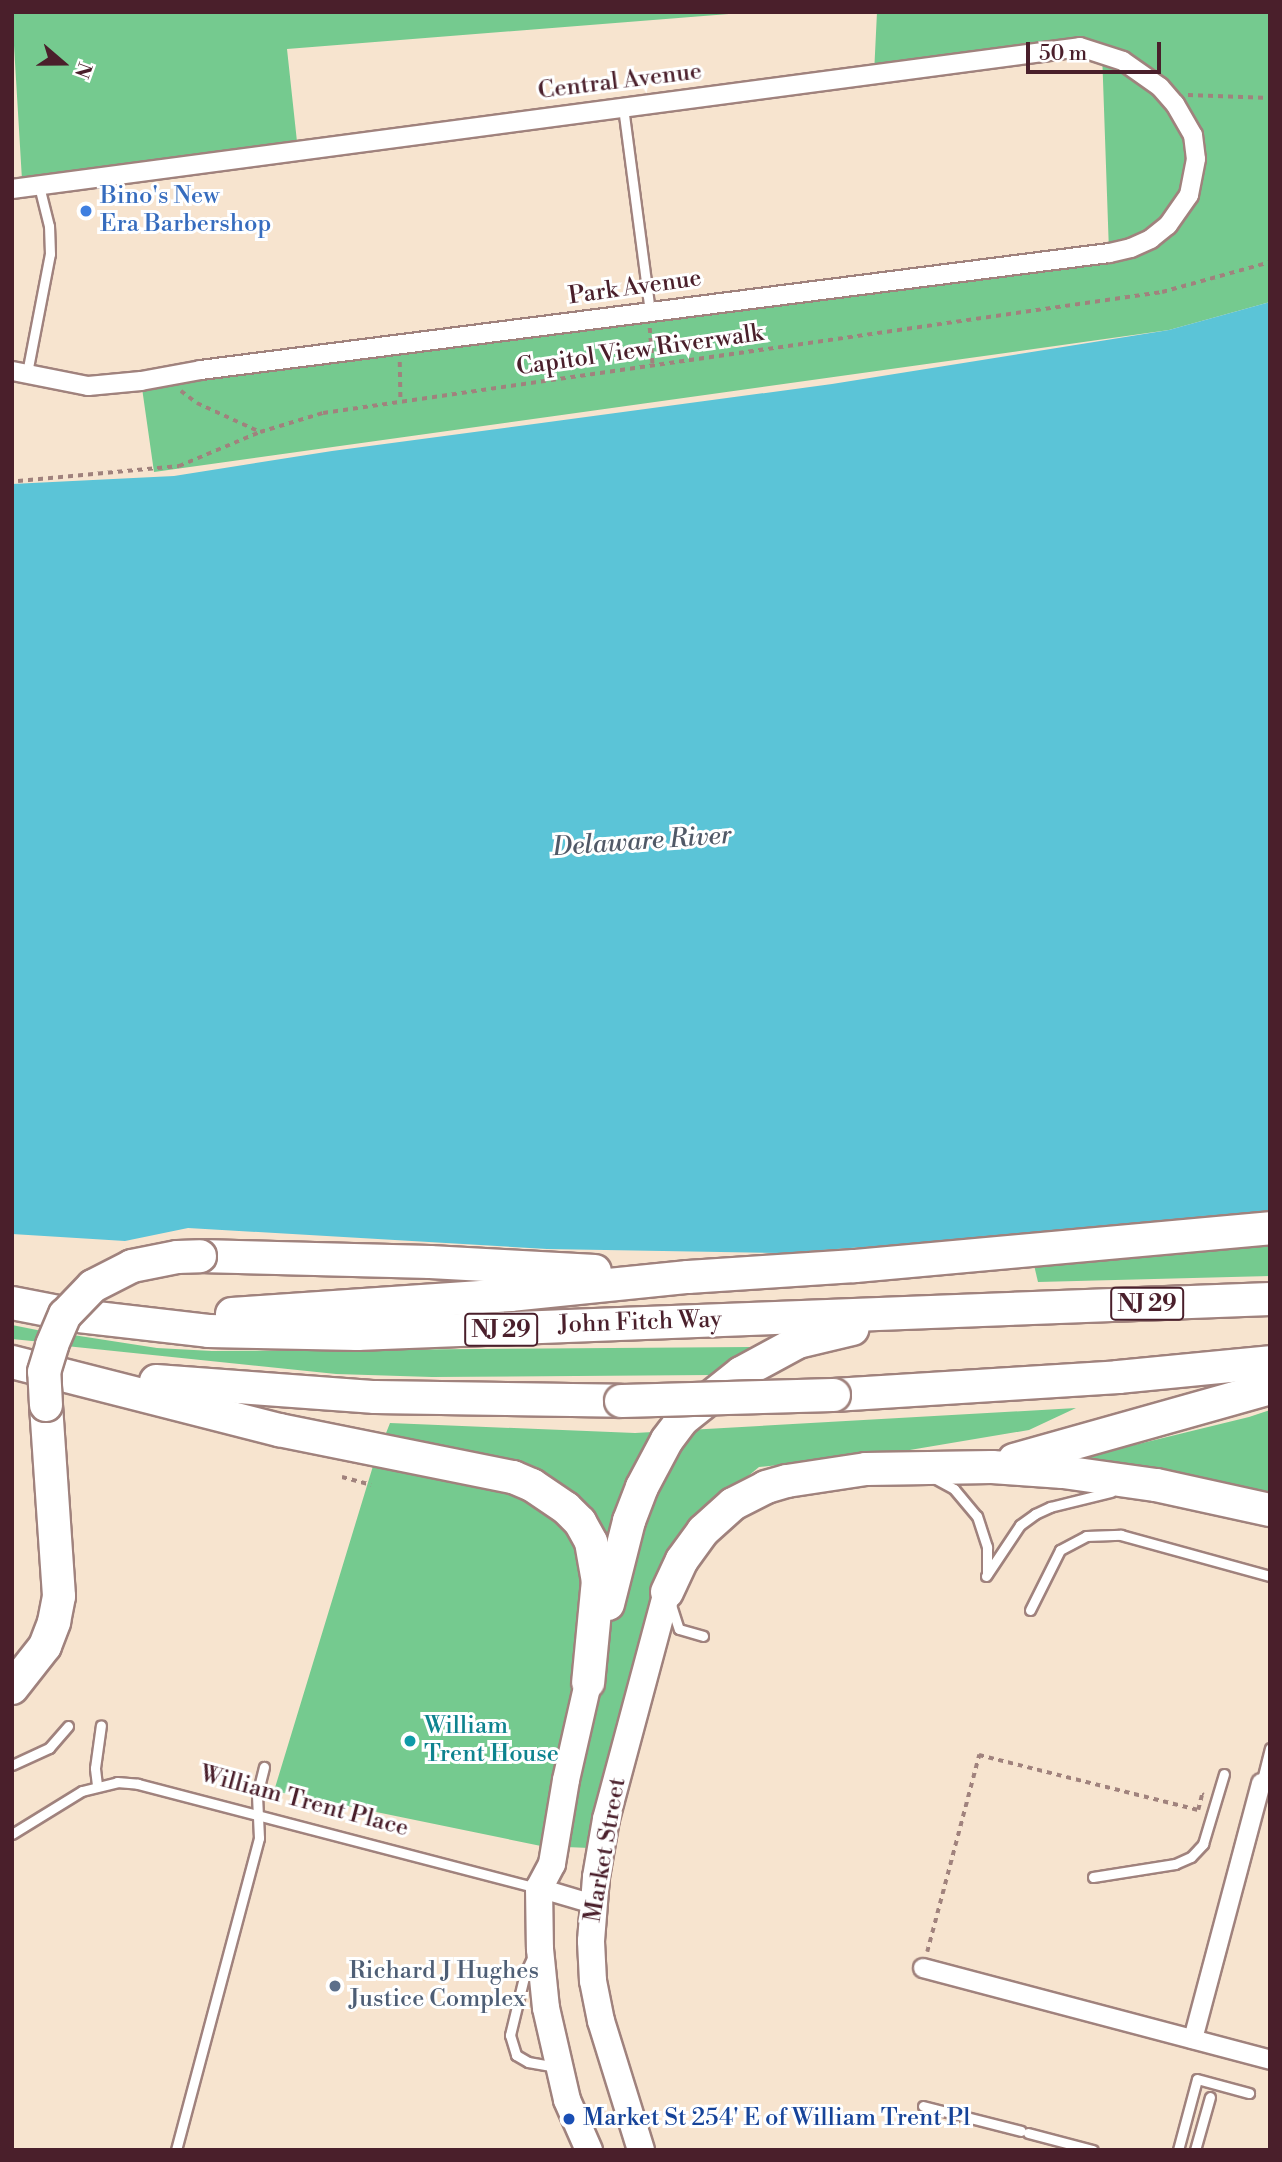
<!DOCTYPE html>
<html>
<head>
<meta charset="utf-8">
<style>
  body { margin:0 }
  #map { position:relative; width:1282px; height:2162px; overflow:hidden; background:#f7e4cf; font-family:"Libre Bodoni",serif }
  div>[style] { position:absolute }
  .green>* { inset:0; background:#75ca8f }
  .water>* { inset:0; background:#5bc4d7 }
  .path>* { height:3.5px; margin-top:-1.75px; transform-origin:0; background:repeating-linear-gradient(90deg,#a0827d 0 5px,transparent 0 10px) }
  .roads { filter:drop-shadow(2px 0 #a0827d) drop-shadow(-2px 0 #a0827d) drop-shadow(0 2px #a0827d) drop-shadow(0 -2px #a0827d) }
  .lane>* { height:9px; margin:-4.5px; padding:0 4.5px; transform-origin:4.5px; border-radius:4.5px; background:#fff }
  .street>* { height:18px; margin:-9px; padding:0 9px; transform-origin:9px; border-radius:9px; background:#fff }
  .primary>* { height:26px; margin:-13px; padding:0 13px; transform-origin:13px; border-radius:13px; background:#fff }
  .highway>* { height:32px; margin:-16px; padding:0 16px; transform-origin:16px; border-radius:16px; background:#fff }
  .bridges { filter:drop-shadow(2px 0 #a0827d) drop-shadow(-2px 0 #a0827d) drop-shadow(0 2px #a0827d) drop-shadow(0 -2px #a0827d) }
  .highway-bridge>* { height:32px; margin:-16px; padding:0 16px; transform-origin:16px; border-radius:16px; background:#fff }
  .dots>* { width:19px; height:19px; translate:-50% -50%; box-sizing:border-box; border:4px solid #fff; border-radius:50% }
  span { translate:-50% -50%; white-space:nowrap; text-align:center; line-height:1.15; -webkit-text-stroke:6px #fff; paint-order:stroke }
  .shield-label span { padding:2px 5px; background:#fff; border:2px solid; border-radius:5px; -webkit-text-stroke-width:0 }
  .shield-label { font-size:23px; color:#4a1f2b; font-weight:700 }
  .street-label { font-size:24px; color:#4a1f2b }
  .shop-label { font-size:24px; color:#366cbe }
  .left { translate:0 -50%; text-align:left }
  .culture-label { font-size:24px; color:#0d838f }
  .service-label { font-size:24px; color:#4e5e75 }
  .transit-label { font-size:24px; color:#164399 }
  .water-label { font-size:26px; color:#505967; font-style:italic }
  .frame { position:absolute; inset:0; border:14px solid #4a1f2b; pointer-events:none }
  .north { position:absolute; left:28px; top:28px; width:70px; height:70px; -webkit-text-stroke:5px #fff; paint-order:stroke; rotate:110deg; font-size:19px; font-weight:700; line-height:28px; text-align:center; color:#4a1f2b }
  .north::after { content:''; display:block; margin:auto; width:24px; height:32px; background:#4a1f2b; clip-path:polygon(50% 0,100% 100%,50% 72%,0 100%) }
  .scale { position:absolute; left:1026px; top:42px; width:135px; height:32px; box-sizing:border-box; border:4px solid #4a1f2b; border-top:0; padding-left:9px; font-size:21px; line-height:24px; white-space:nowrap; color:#4a1f2b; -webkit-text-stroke:5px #fff; paint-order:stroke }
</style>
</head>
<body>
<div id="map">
  <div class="green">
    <div style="clip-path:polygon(12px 12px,754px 12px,287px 49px,298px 151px,22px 180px)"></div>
    <div style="clip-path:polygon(877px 12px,1270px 12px,1270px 302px,1169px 330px,154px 472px,141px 381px,1109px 252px,1102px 52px,874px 74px)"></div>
    <div style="clip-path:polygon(1270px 1243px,1270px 1276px,1038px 1282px,1034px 1265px)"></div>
    <div style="clip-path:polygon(12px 1325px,47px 1332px,42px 1342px,12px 1339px)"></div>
    <div style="clip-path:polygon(73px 1335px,157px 1348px,212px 1351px,750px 1347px,750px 1350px,712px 1375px,432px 1377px,336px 1374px,66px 1346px)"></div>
    <div style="clip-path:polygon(1076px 1408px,1029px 1430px,886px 1454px,759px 1467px,711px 1507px,590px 1848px,541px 1846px,274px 1791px,373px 1466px,390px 1423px,635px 1433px)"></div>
    <div style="clip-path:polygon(1270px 1410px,1270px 1492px,1077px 1459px,1249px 1417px)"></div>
  </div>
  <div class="water">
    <div style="clip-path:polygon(1270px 302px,1270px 1218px,781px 1253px,547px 1249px,188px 1228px,125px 1241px,12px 1234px,12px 484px,174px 476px,332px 451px,832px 384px,1169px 330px)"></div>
  </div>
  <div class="path">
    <div style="left:1188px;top:95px;width:82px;rotate:2.1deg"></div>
    <div style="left:650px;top:328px;width:40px;rotate:85.7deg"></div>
    <div style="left:400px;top:362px;width:39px;rotate:89deg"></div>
    <div style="left:181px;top:391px;width:20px;rotate:37deg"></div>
    <div style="left:197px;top:403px;width:69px;rotate:24.7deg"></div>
    <div style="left:18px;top:481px;width:162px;rotate:-5.3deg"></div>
    <div style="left:179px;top:466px;width:88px;rotate:-22.8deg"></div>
    <div style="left:260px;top:432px;width:66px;rotate:-16.8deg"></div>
    <div style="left:323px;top:413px;width:848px;rotate:-8.21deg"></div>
    <div style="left:1162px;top:292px;width:112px;rotate:-15.5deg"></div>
    <div style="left:342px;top:1477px;width:30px;rotate:15deg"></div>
    <div style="left:927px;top:1952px;width:204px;rotate:-75.2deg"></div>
    <div style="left:979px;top:1755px;width:226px;rotate:14.1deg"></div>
    <div style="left:1198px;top:1810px;width:16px;rotate:-76deg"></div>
    <div style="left:1202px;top:1794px;width:2px;rotate:27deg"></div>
  </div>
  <div class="roads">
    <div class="lane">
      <div style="left:623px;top:107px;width:206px;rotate:82.5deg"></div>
      <div style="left:27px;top:373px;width:121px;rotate:-79.1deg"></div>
      <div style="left:50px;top:254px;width:28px;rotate:-92deg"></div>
      <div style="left:49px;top:226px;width:41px;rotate:-104deg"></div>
      <div style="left:936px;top:1479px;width:21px;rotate:29deg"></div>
      <div style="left:954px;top:1489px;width:35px;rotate:50deg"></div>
      <div style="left:977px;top:1516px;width:33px;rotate:72deg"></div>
      <div style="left:987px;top:1547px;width:27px;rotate:90deg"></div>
      <div style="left:986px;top:1576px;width:61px;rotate:-56.3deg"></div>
      <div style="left:1020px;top:1525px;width:19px;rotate:-36deg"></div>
      <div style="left:1035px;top:1514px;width:17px;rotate:-25deg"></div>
      <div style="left:1050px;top:1507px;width:63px;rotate:-13.8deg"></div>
      <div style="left:671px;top:1605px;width:25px;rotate:72deg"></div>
      <div style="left:679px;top:1629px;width:25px;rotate:16deg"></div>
      <div style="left:1030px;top:1610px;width:67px;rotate:-63.4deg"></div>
      <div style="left:1060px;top:1550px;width:30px;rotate:-28deg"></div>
      <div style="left:1086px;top:1536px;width:35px;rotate:-2deg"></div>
      <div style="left:1121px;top:1535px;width:155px;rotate:15.4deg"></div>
      <div style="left:1270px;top:1748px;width:36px;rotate:104deg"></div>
      <div style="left:1261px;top:1783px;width:9px;rotate:18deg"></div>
      <div style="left:12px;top:1765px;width:41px;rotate:-24.7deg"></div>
      <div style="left:49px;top:1748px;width:29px;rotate:-49deg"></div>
      <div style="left:97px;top:1785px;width:17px;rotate:-97deg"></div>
      <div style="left:95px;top:1768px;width:43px;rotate:-82.1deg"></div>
      <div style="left:12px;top:1834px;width:82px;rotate:-31.6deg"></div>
      <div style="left:82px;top:1791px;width:36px;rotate:-14deg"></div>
      <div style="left:117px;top:1782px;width:21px;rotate:5deg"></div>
      <div style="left:138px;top:1784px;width:411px;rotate:14.6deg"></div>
      <div style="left:1093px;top:1877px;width:83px;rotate:-9deg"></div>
      <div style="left:1175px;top:1864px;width:17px;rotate:-24deg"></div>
      <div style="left:1191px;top:1857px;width:18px;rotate:-47deg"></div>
      <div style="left:1203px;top:1844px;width:73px;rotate:-73.3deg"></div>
      <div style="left:533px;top:1956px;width:19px;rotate:115deg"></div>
      <div style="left:525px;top:1973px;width:64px;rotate:103.6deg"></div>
      <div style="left:510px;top:2035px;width:21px;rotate:73deg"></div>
      <div style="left:516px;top:2055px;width:14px;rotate:30deg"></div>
      <div style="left:528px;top:2062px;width:29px;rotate:10deg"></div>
      <div style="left:923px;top:2106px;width:101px;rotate:14.3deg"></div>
      <div style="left:1028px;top:2133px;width:67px;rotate:14.7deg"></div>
      <div style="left:176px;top:2150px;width:323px;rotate:-75.1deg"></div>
      <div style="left:259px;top:1838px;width:43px;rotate:-92.7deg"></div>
      <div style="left:257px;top:1795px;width:29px;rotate:-76deg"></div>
      <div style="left:1178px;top:2150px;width:73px;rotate:-75deg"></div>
      <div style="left:1197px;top:2079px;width:54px;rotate:15.1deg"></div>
      <div style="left:1195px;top:2150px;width:55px;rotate:-74.2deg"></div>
    </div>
    <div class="street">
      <div style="left:12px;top:189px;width:1077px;rotate:-7.57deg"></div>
      <div style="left:1080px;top:47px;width:45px;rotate:18deg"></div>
      <div style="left:1123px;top:61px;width:45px;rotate:35.1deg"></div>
      <div style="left:1160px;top:87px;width:23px;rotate:49deg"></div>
      <div style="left:1175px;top:104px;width:36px;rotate:60deg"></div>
      <div style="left:1193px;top:135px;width:24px;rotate:83deg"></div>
      <div style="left:1196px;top:159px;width:37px;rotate:101deg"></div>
      <div style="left:1189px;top:195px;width:37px;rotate:125deg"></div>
      <div style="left:1168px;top:225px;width:22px;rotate:141deg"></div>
      <div style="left:1151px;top:239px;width:22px;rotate:156deg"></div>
      <div style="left:1131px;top:248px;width:23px;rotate:167deg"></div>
      <div style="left:1109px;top:253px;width:916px;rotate:172.66deg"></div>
      <div style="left:201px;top:370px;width:61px;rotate:169.6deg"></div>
      <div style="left:141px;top:381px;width:53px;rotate:174.6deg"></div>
      <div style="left:88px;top:386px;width:77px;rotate:-168.8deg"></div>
      <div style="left:539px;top:1888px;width:56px;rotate:16.5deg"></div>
      <div style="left:923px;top:1968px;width:359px;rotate:14.8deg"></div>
      <div style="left:1193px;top:2039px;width:265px;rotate:-75.1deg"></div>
    </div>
    <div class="primary">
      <div style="left:588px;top:1683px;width:99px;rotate:102.8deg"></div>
      <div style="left:566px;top:1780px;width:85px;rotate:99.5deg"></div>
      <div style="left:552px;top:1864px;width:27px;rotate:118deg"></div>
      <div style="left:539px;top:1888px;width:61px;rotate:89.1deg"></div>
      <div style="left:540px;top:1949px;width:59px;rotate:84.2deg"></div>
      <div style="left:546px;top:2008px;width:94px;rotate:77.1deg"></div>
      <div style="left:567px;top:2100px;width:55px;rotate:66.3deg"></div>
      <div style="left:641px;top:2150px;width:135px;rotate:-107.2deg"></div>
      <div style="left:601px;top:2021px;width:41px;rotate:-101.3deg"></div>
      <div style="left:593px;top:1981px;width:40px;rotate:-92.9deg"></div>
      <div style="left:591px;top:1941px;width:64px;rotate:-85.5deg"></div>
      <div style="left:596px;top:1877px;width:59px;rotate:-80.2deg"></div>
      <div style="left:606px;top:1819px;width:235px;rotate:-75deg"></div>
    </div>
    <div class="highway">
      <div style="left:200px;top:1256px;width:230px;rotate:1.5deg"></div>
      <div style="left:430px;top:1262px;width:165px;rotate:3.1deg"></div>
      <div style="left:12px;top:1303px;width:68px;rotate:11deg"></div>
      <div style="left:79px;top:1316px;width:130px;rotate:6.6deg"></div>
      <div style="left:208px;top:1331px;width:149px;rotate:1.2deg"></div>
      <div style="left:357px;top:1334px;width:914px;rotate:-2.2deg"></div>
      <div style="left:232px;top:1314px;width:279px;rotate:-3.9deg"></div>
      <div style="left:510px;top:1295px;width:179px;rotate:-5.8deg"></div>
      <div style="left:688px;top:1277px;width:167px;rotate:-3.8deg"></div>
      <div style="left:855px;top:1266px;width:417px;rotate:-5.2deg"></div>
      <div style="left:12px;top:1362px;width:276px;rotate:14.3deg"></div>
      <div style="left:279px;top:1430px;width:239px;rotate:11.4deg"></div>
      <div style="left:513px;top:1477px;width:21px;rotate:23deg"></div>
      <div style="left:532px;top:1485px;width:41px;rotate:34.1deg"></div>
      <div style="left:566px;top:1508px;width:20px;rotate:45deg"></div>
      <div style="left:580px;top:1522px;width:23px;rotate:61deg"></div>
      <div style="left:591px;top:1542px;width:39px;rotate:80deg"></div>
      <div style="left:598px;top:1580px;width:103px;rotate:95.5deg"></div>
      <div style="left:156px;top:1381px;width:220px;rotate:4.2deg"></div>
      <div style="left:375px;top:1397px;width:246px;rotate:0.9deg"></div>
      <div style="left:834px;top:1395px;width:285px;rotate:-3.6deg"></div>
      <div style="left:1118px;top:1377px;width:153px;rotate:-5.6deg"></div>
      <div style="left:1014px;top:1460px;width:266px;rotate:-15.7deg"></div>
      <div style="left:667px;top:1592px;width:35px;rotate:-65deg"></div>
      <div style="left:682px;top:1560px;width:36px;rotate:-54deg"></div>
      <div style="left:703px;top:1531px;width:40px;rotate:-42deg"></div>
      <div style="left:733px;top:1504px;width:37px;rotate:-27deg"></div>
      <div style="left:766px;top:1487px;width:22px;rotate:-16deg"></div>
      <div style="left:787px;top:1481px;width:80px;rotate:-8.6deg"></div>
      <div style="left:866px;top:1469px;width:126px;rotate:-0.9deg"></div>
      <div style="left:992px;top:1467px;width:71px;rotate:4deg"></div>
      <div style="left:1063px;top:1472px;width:94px;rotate:8deg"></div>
      <div style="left:1156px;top:1485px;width:117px;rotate:12.4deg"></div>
      <div style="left:608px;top:1604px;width:86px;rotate:-75.8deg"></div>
      <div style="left:629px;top:1521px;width:36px;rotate:-69deg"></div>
      <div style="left:642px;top:1487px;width:53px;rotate:-62deg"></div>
      <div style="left:667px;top:1440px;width:25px;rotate:-53deg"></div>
      <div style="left:682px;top:1420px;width:75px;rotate:-38.5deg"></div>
      <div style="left:741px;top:1373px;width:65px;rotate:-28.5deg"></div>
      <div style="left:798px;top:1342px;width:56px;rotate:-13.5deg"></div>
      <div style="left:12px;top:1688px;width:53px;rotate:-51.8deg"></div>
      <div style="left:45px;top:1646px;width:26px;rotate:-69deg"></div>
      <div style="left:54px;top:1622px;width:26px;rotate:-79deg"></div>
      <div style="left:59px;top:1596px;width:191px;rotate:-93.9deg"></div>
    </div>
  </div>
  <div class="bridges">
    <div class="highway-bridge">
      <div style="left:621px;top:1401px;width:213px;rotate:-1.6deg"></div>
      <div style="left:46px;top:1405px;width:33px;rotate:-93deg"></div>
      <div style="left:44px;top:1372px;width:28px;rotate:-73deg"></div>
      <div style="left:52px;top:1345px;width:33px;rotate:-67deg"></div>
      <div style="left:65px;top:1315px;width:40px;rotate:-46deg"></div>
      <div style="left:93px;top:1286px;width:44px;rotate:-27.1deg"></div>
      <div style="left:132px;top:1266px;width:46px;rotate:-11.3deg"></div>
      <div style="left:177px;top:1257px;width:23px;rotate:-2deg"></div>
    </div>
  </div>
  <div class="dots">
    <div style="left:86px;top:211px;background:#3f7fe0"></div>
    <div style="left:410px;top:1741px;background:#0f9aa8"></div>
    <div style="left:335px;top:1986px;background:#5c6f8a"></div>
    <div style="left:569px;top:2119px;background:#1a4fb4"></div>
  </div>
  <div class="shield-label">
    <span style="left:1147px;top:1304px">NJ 29</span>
    <span style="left:501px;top:1330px">NJ 29</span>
  </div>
  <div class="street-label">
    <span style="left:620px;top:82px;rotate:-7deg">Central Avenue</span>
    <span style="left:635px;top:288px;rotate:-8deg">Park Avenue</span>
    <span style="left:640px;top:351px;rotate:-8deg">Capitol View Riverwalk</span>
    <span style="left:640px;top:1323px;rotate:-2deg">John Fitch Way</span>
    <span style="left:304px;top:1802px;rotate:15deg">William Trent Place</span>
    <span style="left:606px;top:1850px;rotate:-80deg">Market Street</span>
  </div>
  <div class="shop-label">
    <span class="left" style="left:100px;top:211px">Bino's New<br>Era Barbershop</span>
  </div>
  <div class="culture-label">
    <span class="left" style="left:424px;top:1741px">William<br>Trent House</span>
  </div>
  <div class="service-label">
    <span class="left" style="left:349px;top:1986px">Richard J Hughes<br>Justice Complex</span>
  </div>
  <div class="transit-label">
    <span class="left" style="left:583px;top:2119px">Market St 254' E of William Trent Pl</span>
  </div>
  <div class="water-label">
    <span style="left:642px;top:842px;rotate:-4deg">Delaware River</span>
  </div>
  <div class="frame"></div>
  <div class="north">N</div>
  <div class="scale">50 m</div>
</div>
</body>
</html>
